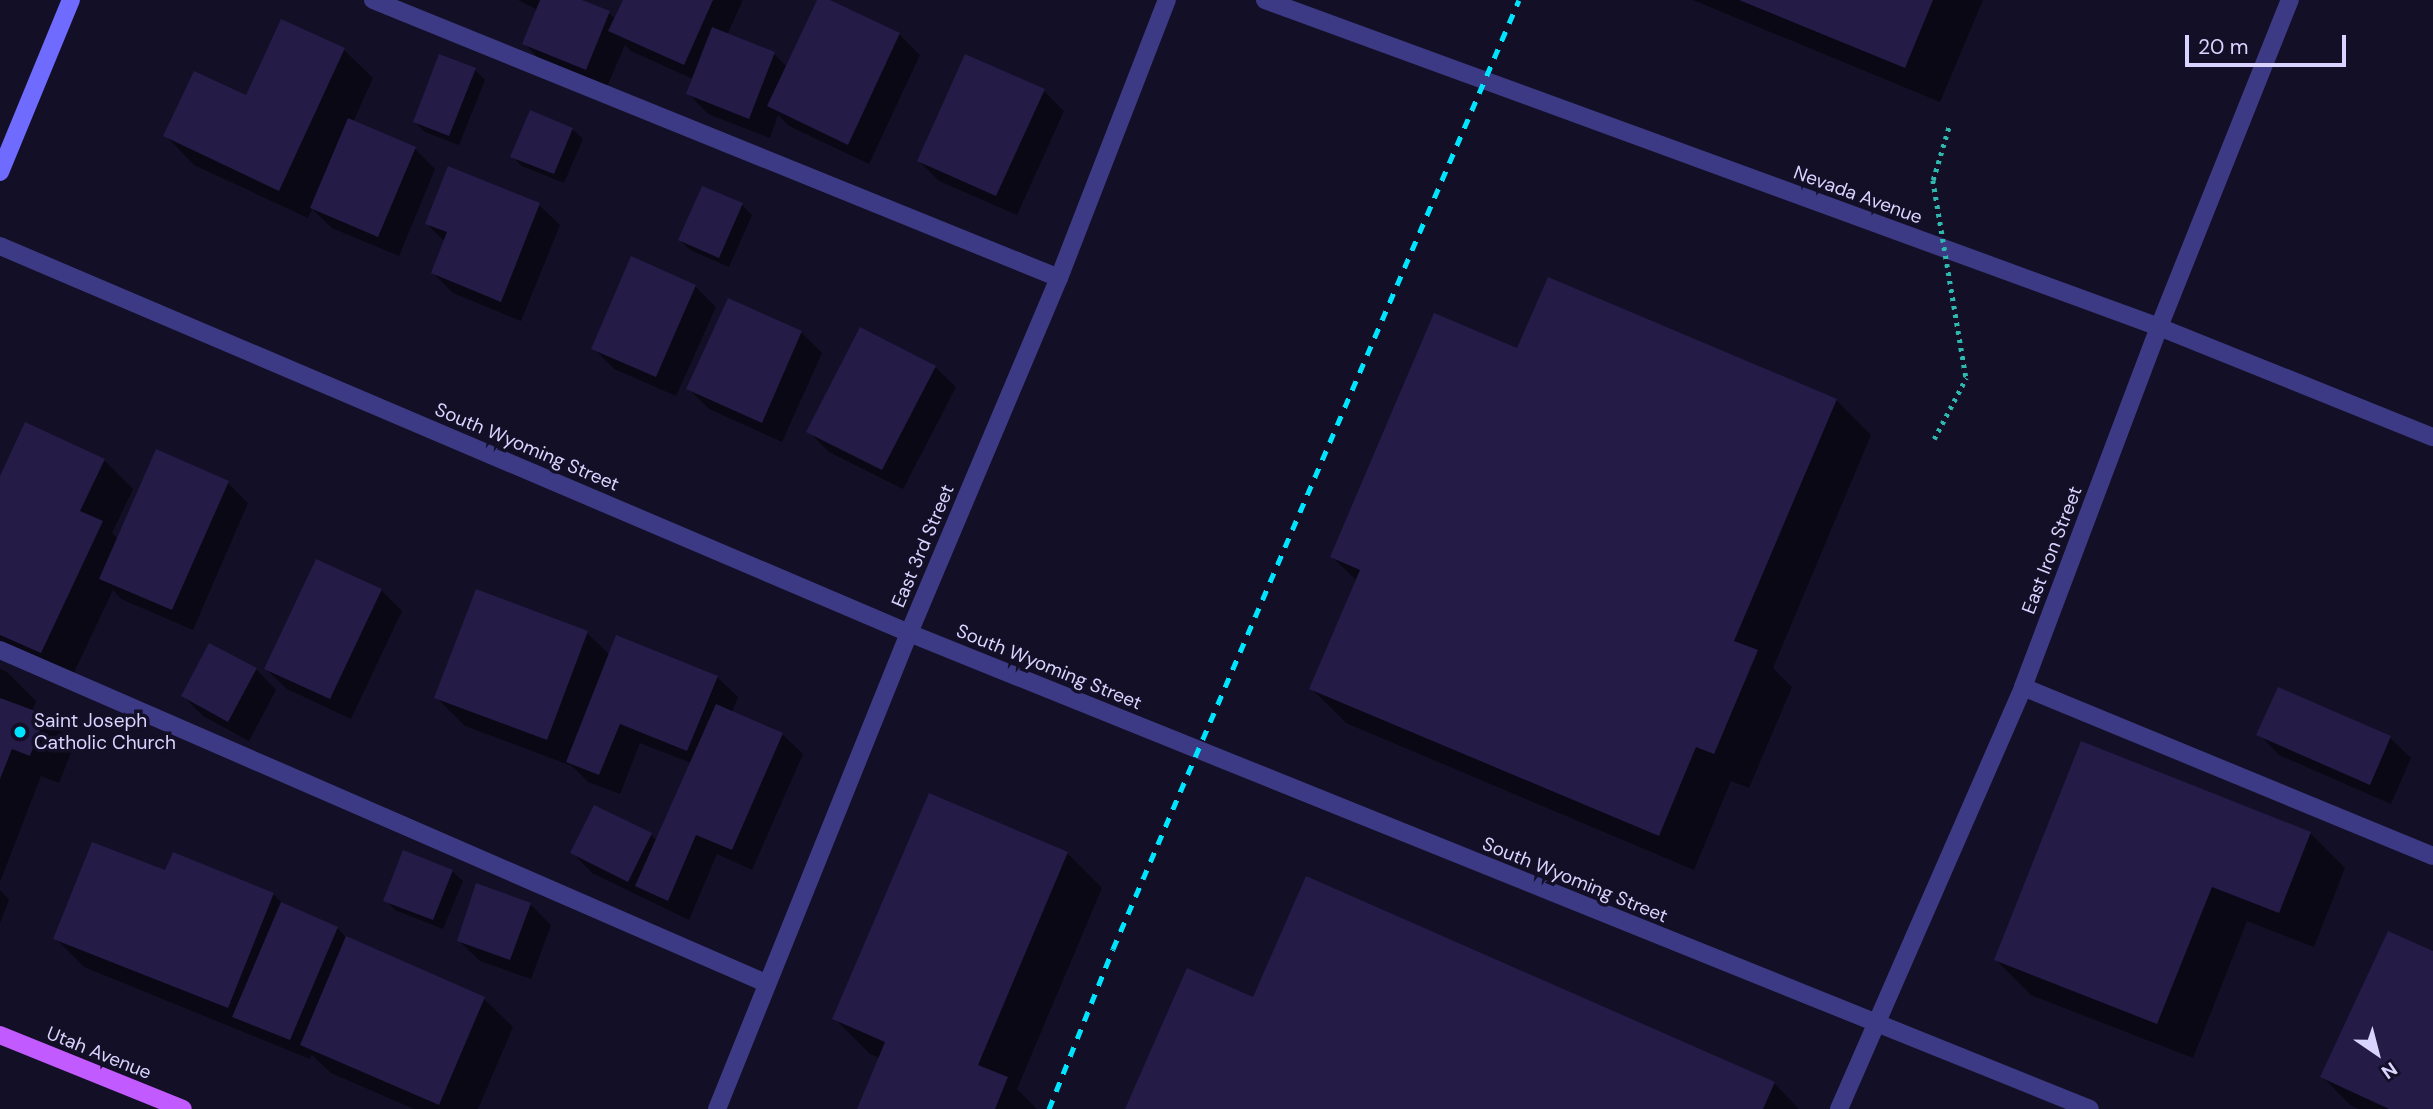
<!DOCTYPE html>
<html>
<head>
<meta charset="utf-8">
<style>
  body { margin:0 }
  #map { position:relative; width:2433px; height:1109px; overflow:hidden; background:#130f26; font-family:"DM Sans",sans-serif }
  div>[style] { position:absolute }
  .shadow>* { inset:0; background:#0007 }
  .building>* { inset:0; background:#241b47 }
  .path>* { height:4.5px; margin-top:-2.25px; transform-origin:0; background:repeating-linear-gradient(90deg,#2fb8b0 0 3.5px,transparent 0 8.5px) }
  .lane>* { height:18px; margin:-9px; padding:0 9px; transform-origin:9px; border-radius:9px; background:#3d3a85 }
  .street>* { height:18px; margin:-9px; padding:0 9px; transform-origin:9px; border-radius:9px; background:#3d3a85 }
  .secondary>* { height:18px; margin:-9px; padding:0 9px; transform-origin:9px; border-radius:9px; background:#6f6bff }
  .primary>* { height:18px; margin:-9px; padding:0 9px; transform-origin:9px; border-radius:9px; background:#c25bff }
  .rail>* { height:5px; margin-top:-2.5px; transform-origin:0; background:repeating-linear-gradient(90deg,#00e5ff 0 10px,transparent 0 19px) }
  .path-bridge>* { height:4.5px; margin-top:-2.25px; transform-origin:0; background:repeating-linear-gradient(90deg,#2fb8b0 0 3.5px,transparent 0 8.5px) }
  .dots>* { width:19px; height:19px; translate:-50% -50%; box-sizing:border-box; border:4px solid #130f26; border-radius:50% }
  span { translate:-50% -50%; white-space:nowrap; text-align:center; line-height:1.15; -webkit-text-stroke:7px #130f26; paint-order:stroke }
  .street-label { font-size:19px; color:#d9d4ff }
  .poi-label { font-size:19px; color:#d9d4ff }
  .left { translate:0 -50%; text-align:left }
  .north { position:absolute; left:2342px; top:1018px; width:70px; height:70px; -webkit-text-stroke:5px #130f26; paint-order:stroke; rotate:145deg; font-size:19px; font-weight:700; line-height:28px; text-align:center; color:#d9d4ff }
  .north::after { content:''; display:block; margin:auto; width:24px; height:32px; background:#d9d4ff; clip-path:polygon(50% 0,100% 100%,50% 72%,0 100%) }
  .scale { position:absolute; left:2185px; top:35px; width:161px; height:32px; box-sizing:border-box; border:4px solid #d9d4ff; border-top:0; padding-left:9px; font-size:21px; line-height:24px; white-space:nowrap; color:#d9d4ff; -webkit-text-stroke:5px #130f26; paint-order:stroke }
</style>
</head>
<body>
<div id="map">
  <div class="shadow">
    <div style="clip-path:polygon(518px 0,577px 0,609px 13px,616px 20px,624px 0,743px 0,727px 35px,774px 54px,787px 67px,818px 0,826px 0,899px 34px,920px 55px,869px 164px,789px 126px,778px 115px,770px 138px,708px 114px,688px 93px,693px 79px,631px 51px,625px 45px,606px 89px,544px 64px,524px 43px,538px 10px)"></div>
    <div style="clip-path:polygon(1693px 0,1983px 0,1940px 102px)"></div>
    <div style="clip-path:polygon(282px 21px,344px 50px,373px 78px,353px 122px,415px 149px,435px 169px,399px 256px,332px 228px,312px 209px,308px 218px,194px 165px,166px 136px,246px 97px)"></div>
    <div style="clip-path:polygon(475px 70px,485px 80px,459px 145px,425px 132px,415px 122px)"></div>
    <div style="clip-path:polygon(1044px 91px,1064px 111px,1017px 215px,939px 181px,919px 161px)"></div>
    <div style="clip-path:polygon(572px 129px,583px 139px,564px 183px,522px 166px,512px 156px)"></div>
    <div style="clip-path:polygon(539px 205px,560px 225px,521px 321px,453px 293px,433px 273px,445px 242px,427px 224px)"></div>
    <div style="clip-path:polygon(742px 205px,752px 215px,729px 267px,690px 250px,680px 240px)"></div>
    <div style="clip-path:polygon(695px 286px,716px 307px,676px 396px,614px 369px,593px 348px)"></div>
    <div style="clip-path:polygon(801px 332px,822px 353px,782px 442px,709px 409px,689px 389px)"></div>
    <div style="clip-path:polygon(1518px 351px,1836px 400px,1871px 435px,1773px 668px,1792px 687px,1749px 788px,1731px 781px,1694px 870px,1346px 723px,1311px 688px,1357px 581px,1332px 557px)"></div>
    <div style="clip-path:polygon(935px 367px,956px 387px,903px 489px,829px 452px,808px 431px)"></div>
    <div style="clip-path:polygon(104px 460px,133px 489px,112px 533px,118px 539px,228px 483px,248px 503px,193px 630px,121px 599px,113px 590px,70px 681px,0 649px,0 480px)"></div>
    <div style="clip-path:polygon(381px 590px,402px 611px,351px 719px,287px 689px,266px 669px)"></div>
    <div style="clip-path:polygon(587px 633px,610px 655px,717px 677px,738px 697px,732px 712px,782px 734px,803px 754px,752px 870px,717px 854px,689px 920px,592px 873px,572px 852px,651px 835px,657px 841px,691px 763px,640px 743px,620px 794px,588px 782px,572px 766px,465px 726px,436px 697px)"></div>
    <div style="clip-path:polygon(0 669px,7px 672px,36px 701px,32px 712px,45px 717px,74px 745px,59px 783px,41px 776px,0 882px)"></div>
    <div style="clip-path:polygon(256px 669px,276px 690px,249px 741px,203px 716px,183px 696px)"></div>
    <div style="clip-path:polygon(2279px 689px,2390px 738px,2411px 758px,2391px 804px,2279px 755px,2259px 734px)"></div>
    <div style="clip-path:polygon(2310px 833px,2345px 868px,2314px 947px,2247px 921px,2193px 1058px,2031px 995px,1996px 960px)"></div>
    <div style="clip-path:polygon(1067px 853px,1102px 888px,1017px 1089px,1037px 1109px,859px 1109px,880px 1058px,870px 1054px,835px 1019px)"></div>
    <div style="clip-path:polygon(452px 871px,463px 881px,443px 929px,395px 910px,385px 900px)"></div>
    <div style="clip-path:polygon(165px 872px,273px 894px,285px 906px,337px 928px,348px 939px,484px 999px,513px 1027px,478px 1109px,414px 1109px,331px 1073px,312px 1055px,310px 1059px,84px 967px,55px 938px)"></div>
    <div style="clip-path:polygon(0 890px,9px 900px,0 923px)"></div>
    <div style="clip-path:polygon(530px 904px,551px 925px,531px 979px,480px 961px,459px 941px)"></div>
    <div style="clip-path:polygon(2433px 953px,2433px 1109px,2359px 1109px,2350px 1105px,2322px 1076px)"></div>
    <div style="clip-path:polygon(1254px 999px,1774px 1083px,1799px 1109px,1126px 1109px)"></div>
  </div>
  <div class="building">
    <div style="clip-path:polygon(540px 0,582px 0,610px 11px,586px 70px,522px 44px)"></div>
    <div style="clip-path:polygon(623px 0,713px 0,684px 65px,608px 31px)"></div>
    <div style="clip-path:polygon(817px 0,830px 0,900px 33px,848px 145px,767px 106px)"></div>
    <div style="clip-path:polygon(1739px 0,1933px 0,1905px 68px)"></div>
    <div style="clip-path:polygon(281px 19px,345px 48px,279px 191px,163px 136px,194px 71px,246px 95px)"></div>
    <div style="clip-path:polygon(712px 27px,775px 52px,749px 119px,686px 94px)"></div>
    <div style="clip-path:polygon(439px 54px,476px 68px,449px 136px,413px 122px)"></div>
    <div style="clip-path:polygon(965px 54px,1045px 89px,996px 196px,917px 161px)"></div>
    <div style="clip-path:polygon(530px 110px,573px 128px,554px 174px,510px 157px)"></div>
    <div style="clip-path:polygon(348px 118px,416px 147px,378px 237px,310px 208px)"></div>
    <div style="clip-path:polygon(448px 166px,540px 203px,501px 302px,431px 273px,447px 232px,425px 224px)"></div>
    <div style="clip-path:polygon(702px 186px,743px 203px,719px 258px,678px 240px)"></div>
    <div style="clip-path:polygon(631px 256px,696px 285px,656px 377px,591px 349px)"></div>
    <div style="clip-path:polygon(1548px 277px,1837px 399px,1734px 641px,1758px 650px,1714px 754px,1696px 747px,1659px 836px,1309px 689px,1360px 570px,1330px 557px,1434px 313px,1517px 348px)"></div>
    <div style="clip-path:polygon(728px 298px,802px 331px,762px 423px,686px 389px)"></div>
    <div style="clip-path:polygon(860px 327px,936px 366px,882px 470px,806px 432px)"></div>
    <div style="clip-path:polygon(25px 422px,105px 459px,80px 511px,103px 521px,41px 653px,0 635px,0 476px)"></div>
    <div style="clip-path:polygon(156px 449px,229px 481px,172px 610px,99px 579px)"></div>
    <div style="clip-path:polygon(316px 559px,382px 589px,330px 699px,264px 669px)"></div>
    <div style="clip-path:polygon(476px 589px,588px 631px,547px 740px,434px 698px)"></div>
    <div style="clip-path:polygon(616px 635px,718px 676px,687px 751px,620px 724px,599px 775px,566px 762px)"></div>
    <div style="clip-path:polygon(209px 643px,257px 668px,228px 722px,181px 696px)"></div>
    <div style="clip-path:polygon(2278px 687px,2391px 736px,2370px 785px,2256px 735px)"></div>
    <div style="clip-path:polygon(0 698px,46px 715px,30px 756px,12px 749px,0 779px)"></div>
    <div style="clip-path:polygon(716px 704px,783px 733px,732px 850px,696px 835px,668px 901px,635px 886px)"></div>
    <div style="clip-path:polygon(2081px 741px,2311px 832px,2279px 913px,2212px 887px,2157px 1024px,1994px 960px)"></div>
    <div style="clip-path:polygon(929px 793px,1068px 852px,978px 1065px,1008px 1077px,995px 1109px,857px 1109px,885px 1042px,832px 1019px)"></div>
    <div style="clip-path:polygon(594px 805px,652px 833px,628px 882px,570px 853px)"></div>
    <div style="clip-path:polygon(92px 842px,165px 870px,173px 852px,274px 893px,228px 1008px,53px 939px)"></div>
    <div style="clip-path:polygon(403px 850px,453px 870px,433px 920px,383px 901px)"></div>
    <div style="clip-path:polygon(1306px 876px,1775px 1082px,1763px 1109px,1125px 1109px,1187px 968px,1253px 997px)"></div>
    <div style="clip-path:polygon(476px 883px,531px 903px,510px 960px,457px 941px)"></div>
    <div style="clip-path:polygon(281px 902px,338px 927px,290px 1040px,232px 1017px)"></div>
    <div style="clip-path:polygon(2388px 931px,2433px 951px,2433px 1109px,2389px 1109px,2320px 1077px)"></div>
    <div style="clip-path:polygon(346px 936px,485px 997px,439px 1105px,300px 1045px)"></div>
  </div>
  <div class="path">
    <div style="left:1933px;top:180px;width:59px;rotate:-73.4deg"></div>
    <div style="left:1934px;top:439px;width:69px;rotate:-62.3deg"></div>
  </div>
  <div class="lane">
    <div style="left:373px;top:0;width:740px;rotate:22.06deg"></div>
    <div style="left:0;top:650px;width:835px;rotate:23.5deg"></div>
    <div style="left:2023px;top:687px;width:443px;rotate:22.4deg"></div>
  </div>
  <div class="street">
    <div style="left:1265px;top:0;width:952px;rotate:20.09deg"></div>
    <div style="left:2159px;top:327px;width:295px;rotate:21.9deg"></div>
    <div style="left:0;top:246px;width:988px;rotate:23.06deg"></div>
    <div style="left:909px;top:633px;width:1273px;rotate:21.95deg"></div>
    <div style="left:717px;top:1109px;width:513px;rotate:-68.03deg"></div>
    <div style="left:909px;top:633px;width:385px;rotate:-67.1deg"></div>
    <div style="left:1059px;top:278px;width:298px;rotate:-68.8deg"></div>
    <div style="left:1839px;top:1109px;width:460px;rotate:-66.4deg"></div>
    <div style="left:2023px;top:687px;width:385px;rotate:-69.3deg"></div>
    <div style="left:2159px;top:327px;width:352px;rotate:-68.2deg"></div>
  </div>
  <div class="secondary">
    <div style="left:0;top:172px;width:186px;rotate:-67.6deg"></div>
  </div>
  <div class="primary">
    <div style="left:0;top:1035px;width:197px;rotate:22deg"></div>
  </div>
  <div class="rail">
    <div style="left:1049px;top:1109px;width:172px;rotate:-68.2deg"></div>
    <div style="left:1113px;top:949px;width:1032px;rotate:-66.84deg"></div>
  </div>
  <div class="path-bridge">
    <div style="left:1933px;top:180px;width:201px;rotate:80.5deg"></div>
  </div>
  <div class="dots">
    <div style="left:20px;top:732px;background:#00e5ff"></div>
  </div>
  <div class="street-label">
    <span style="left:1858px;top:195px;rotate:20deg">Nevada Avenue</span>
    <span style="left:527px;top:447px;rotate:23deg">South Wyoming Street</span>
    <span style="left:923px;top:546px;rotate:-67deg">East 3rd Street</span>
    <span style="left:2052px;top:550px;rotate:-69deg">East Iron Street</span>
    <span style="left:1049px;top:667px;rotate:22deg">South Wyoming Street</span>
    <span style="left:1575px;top:880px;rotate:22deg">South Wyoming Street</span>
    <span style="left:99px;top:1053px;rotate:22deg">Utah Avenue</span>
  </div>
  <div class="poi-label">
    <span class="left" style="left:34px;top:732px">Saint Joseph<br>Catholic Church</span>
  </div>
  <div class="north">N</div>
  <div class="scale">20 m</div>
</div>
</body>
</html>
